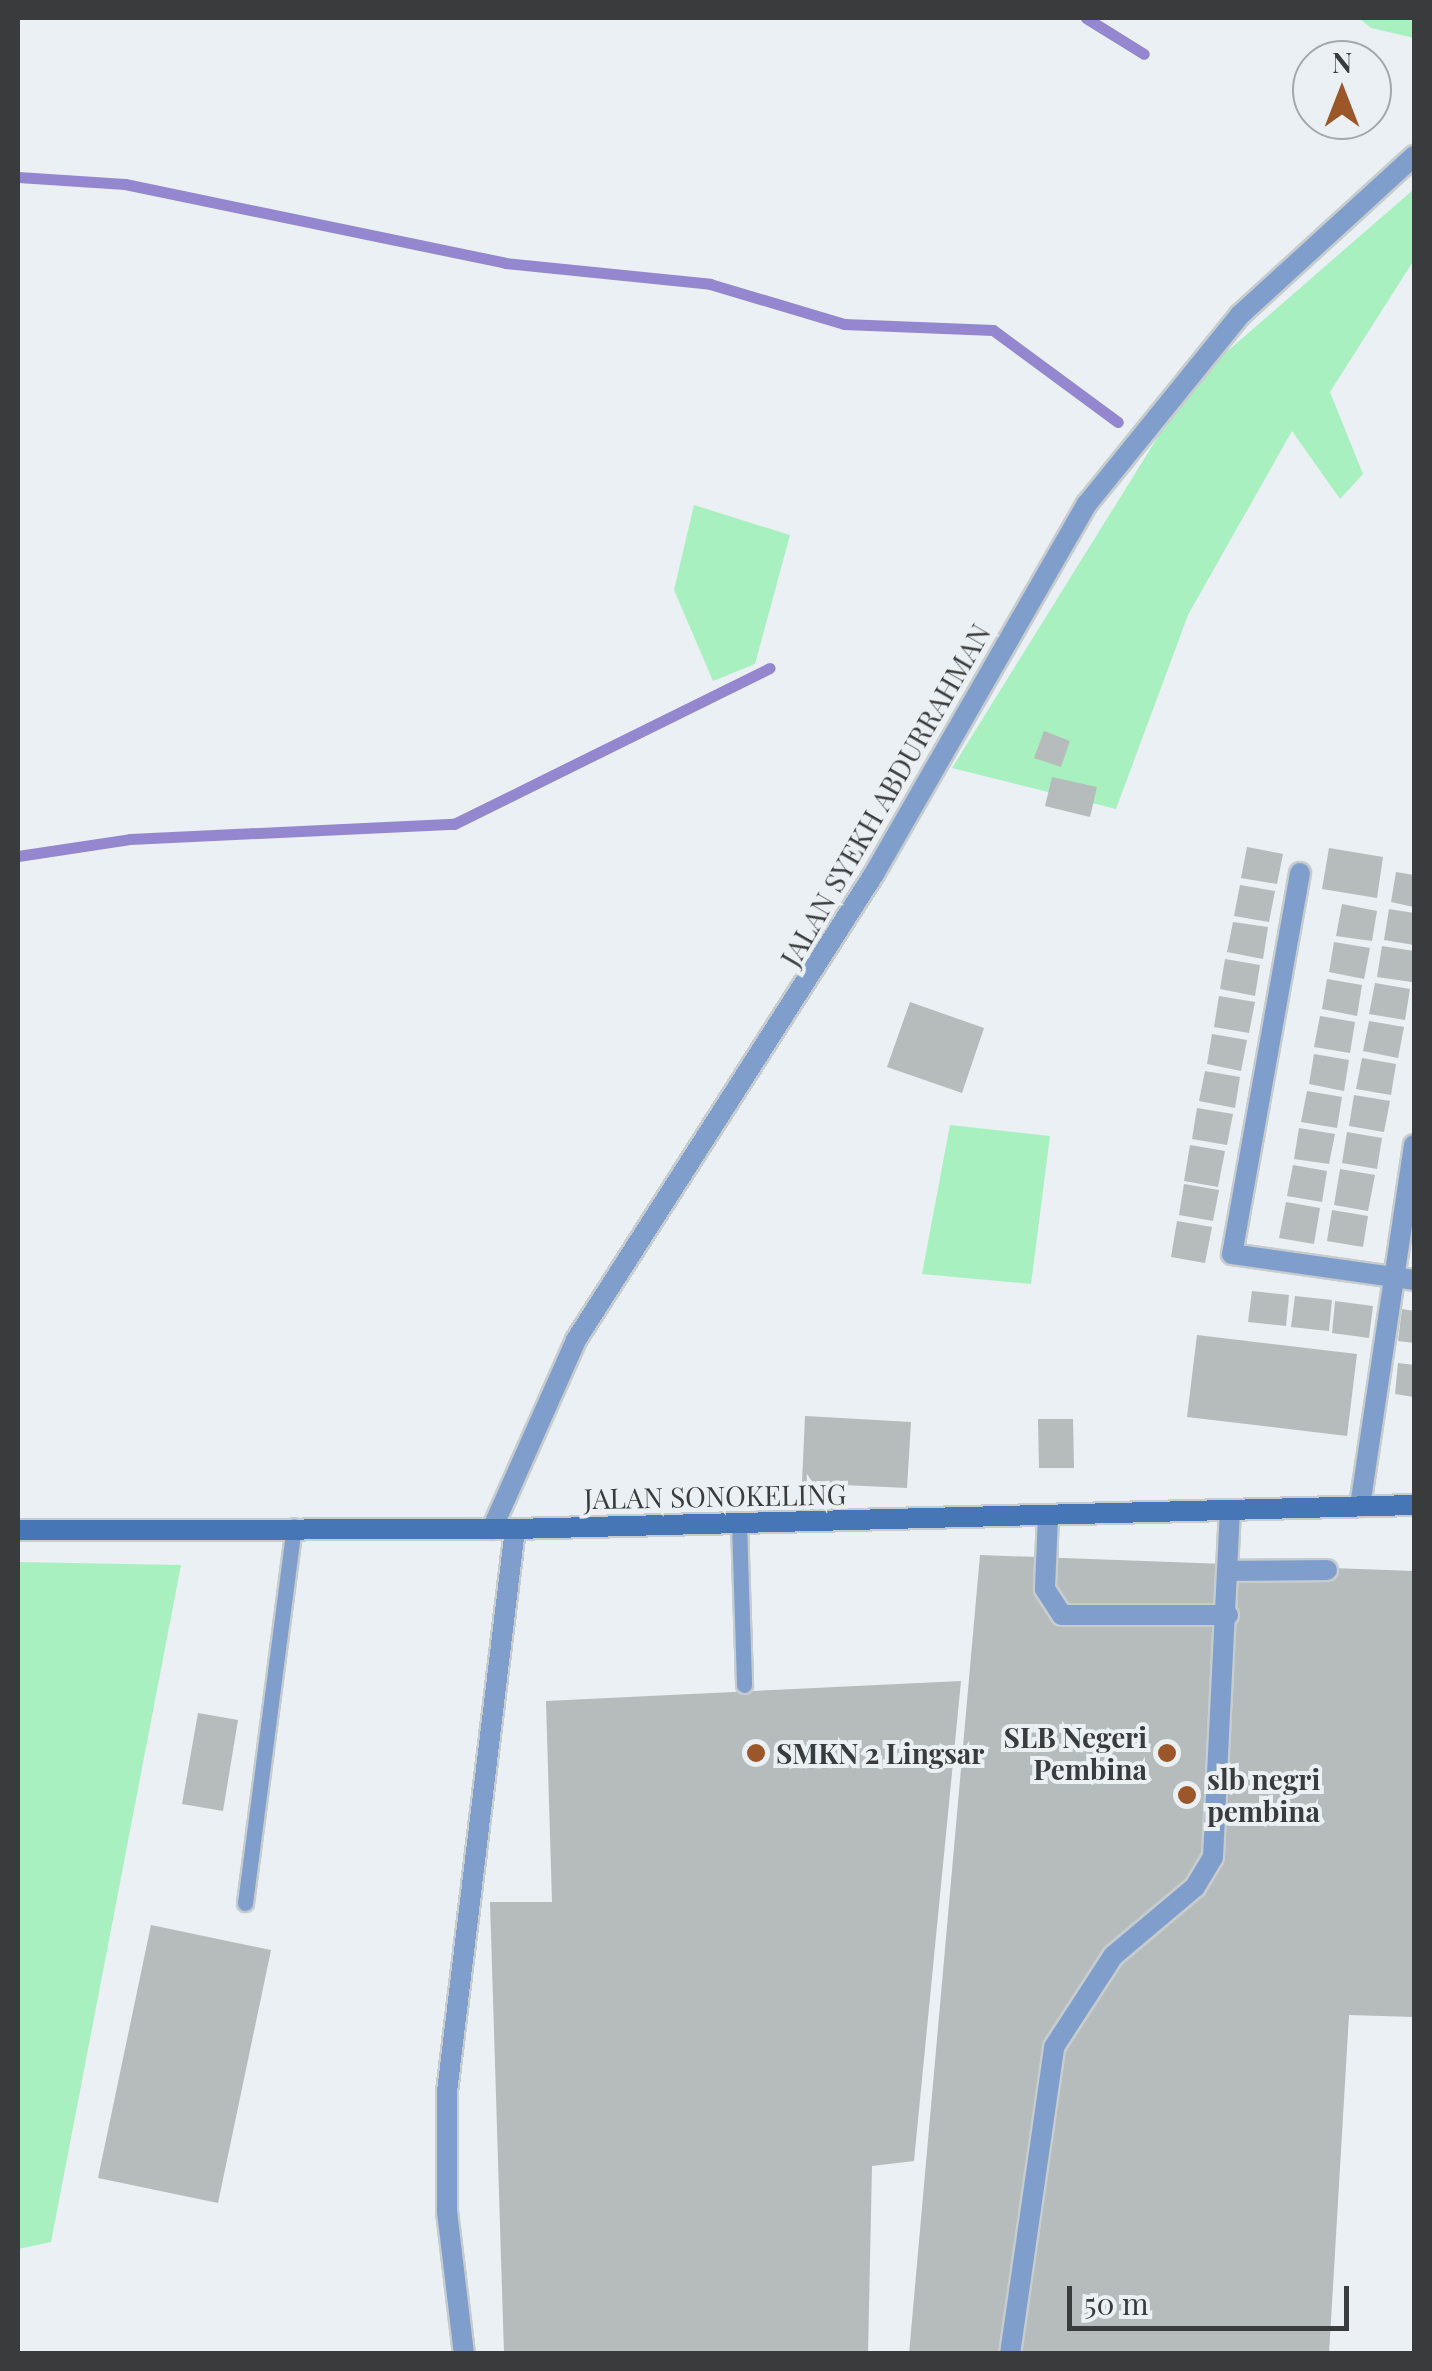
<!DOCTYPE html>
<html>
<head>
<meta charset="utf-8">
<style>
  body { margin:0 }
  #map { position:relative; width:1432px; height:2371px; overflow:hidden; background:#eaf0f3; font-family:"Playfair Display",serif }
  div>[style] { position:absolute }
  .green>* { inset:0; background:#a9f0c0 }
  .stream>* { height:11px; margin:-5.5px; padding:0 5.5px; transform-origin:5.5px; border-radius:5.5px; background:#9487d0 }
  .building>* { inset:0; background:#b5bcbb }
  .roads { filter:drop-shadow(2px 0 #c7ccce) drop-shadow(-2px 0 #c7ccce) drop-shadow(0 2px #c7ccce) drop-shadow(0 -2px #c7ccce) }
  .lane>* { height:15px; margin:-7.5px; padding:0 7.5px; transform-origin:7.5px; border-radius:7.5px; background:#7f9ecb }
  .street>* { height:20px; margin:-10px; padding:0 10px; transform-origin:10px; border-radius:10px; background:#7f9ecb }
  .secondary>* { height:20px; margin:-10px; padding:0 10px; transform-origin:10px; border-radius:10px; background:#4776b6 }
  .dots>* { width:28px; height:28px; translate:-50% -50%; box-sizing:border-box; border:5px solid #eaf0f3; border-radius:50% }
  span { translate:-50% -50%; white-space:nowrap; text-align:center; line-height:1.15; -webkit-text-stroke:8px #eaf0f3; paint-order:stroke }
  .street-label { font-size:28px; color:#393b3c }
  .poi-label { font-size:28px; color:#393b3c; font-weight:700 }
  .right { translate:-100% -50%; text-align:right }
  .left { translate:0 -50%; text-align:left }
  .frame { position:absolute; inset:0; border:20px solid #393b3c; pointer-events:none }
  .north { position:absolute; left:1292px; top:40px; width:100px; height:100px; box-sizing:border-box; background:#eaf0f3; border:2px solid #a3a8aa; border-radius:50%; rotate:0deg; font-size:28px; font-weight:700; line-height:40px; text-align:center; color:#393b3c }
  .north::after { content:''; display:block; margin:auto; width:35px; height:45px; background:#9b5729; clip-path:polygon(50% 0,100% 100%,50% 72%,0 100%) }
  .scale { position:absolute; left:1067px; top:2286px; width:282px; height:45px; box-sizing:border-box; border:5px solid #393b3c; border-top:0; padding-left:12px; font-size:30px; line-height:35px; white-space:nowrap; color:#393b3c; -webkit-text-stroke:8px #eaf0f3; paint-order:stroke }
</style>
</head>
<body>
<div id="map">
  <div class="green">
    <div style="clip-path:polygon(1359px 18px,1414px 18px,1414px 38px,1371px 28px)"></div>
    <div style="clip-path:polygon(1414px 189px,1414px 260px,1330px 392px,1363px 474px,1340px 499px,1292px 431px,1188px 615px,1116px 809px,952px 768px,1159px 435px,1223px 355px)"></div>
    <div style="clip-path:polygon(694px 505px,790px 535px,755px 664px,713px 681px,674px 590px)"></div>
    <div style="clip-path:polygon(950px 1125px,1050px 1136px,1031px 1284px,922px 1274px)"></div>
    <div style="clip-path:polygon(18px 1562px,181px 1565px,51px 2242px,18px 2249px)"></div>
  </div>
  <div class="stream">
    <div style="left:1086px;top:18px;width:68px;rotate:31.8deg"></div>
    <div style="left:18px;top:177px;width:107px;rotate:3.7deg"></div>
    <div style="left:125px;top:184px;width:388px;rotate:11.7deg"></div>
    <div style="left:505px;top:263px;width:206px;rotate:5.8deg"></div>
    <div style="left:710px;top:284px;width:140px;rotate:16.6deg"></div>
    <div style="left:844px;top:324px;width:149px;rotate:2.3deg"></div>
    <div style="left:993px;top:330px;width:155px;rotate:36.4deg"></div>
    <div style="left:18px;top:856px;width:113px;rotate:-8.6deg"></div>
    <div style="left:130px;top:839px;width:324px;rotate:-2.7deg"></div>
    <div style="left:454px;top:824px;width:352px;rotate:-26.3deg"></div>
  </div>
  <div class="building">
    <div style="clip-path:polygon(1044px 731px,1070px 741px,1061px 767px,1034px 758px)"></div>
    <div style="clip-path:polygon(1052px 777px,1097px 787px,1090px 817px,1045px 806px)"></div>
    <div style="clip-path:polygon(1247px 847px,1283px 854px,1277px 884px,1241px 878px)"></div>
    <div style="clip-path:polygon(1329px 848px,1383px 857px,1377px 898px,1322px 889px)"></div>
    <div style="clip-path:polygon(1396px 872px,1414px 875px,1414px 907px,1391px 902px)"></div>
    <div style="clip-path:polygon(1240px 885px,1275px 891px,1269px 922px,1234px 916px)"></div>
    <div style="clip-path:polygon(1342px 904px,1377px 911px,1372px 941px,1336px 936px)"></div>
    <div style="clip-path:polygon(1389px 909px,1414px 913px,1414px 945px,1384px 940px)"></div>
    <div style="clip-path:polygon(1233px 922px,1268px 927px,1263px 959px,1227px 952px)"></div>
    <div style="clip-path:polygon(1334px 942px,1370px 948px,1364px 979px,1329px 972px)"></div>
    <div style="clip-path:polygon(1382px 946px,1414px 951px,1412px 982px,1377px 977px)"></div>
    <div style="clip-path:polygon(1225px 959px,1260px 965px,1255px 996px,1220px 989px)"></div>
    <div style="clip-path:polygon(1327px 979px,1362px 985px,1357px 1016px,1322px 1009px)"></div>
    <div style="clip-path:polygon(1375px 983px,1410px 989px,1405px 1020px,1369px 1014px)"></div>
    <div style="clip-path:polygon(1219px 996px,1255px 1002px,1249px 1033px,1214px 1027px)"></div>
    <div style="clip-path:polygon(910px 1002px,984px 1028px,962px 1093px,887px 1067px)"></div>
    <div style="clip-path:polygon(1320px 1016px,1355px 1022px,1350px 1053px,1314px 1047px)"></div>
    <div style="clip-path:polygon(1369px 1021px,1404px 1027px,1398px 1058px,1363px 1051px)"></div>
    <div style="clip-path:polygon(1212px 1034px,1247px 1040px,1241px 1071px,1207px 1064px)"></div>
    <div style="clip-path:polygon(1314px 1054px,1349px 1060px,1344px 1091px,1309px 1084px)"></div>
    <div style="clip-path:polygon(1362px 1058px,1396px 1064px,1391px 1095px,1356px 1089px)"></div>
    <div style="clip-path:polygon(1205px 1071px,1240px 1077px,1235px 1108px,1199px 1101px)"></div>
    <div style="clip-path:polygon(1307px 1091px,1342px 1097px,1337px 1128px,1301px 1122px)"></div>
    <div style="clip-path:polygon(1354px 1095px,1390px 1101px,1384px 1132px,1349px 1126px)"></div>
    <div style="clip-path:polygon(1197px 1108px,1233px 1114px,1227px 1145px,1192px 1139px)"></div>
    <div style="clip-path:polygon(1299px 1128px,1335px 1134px,1329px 1164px,1294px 1159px)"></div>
    <div style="clip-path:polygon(1347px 1132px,1382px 1138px,1377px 1169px,1342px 1163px)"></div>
    <div style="clip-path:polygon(1190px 1145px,1225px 1151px,1218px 1187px,1184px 1181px)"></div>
    <div style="clip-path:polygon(1293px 1165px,1327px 1171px,1322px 1202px,1287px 1196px)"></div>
    <div style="clip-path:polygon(1340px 1169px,1375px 1175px,1368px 1211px,1334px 1205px)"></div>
    <div style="clip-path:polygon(1184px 1184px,1219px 1190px,1213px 1221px,1179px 1215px)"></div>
    <div style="clip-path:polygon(1286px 1202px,1320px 1208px,1314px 1244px,1279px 1238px)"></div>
    <div style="clip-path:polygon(1332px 1210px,1368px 1216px,1363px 1247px,1327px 1241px)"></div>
    <div style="clip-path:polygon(1177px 1221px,1212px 1227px,1205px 1263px,1171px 1257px)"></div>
    <div style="clip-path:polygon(1252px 1291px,1289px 1295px,1286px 1326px,1248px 1322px)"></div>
    <div style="clip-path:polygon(1295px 1296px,1332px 1300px,1329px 1331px,1291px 1327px)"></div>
    <div style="clip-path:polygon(1335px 1301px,1373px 1306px,1369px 1338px,1332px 1333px)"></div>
    <div style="clip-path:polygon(1402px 1309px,1414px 1311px,1414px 1343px,1398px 1341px)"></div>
    <div style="clip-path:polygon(1197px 1335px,1357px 1354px,1347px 1436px,1187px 1417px)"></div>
    <div style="clip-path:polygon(1398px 1363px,1414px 1365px,1414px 1397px,1395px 1394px)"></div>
    <div style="clip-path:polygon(805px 1416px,911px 1422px,907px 1488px,802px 1483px)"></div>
    <div style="clip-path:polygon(1038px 1419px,1073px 1419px,1074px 1468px,1039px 1468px)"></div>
    <div style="clip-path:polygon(980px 1555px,1414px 1571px,1414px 2017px,1349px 2015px,1329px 2354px,909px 2354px)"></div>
    <div style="clip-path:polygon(961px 1681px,914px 2161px,872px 2166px,868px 2354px,504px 2354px,490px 1902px,552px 1902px,546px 1701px)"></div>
    <div style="clip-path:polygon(198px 1713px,238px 1720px,223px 1811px,182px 1804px)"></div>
    <div style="clip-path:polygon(151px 1925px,271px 1950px,218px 2203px,98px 2178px)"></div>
  </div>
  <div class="roads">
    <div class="lane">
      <div style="left:739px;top:1523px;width:162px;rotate:88.2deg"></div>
      <div style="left:245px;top:1903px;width:380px;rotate:-82.6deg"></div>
    </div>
    <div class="street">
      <div style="left:1300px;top:873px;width:387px;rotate:100.1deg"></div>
      <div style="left:1232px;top:1254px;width:184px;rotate:8.1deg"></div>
      <div style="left:1360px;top:1506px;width:365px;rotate:-81.5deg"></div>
      <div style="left:1048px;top:1516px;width:73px;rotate:92.4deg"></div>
      <div style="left:1045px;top:1589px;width:31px;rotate:57deg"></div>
      <div style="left:1062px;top:1615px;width:166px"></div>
      <div style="left:492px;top:1529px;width:207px;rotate:-66deg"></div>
      <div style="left:576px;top:1340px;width:553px;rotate:-57.4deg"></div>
      <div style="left:874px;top:874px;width:427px;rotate:-60.1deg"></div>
      <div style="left:1087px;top:504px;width:243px;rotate:-51deg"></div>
      <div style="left:1240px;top:315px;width:236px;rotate:-42.4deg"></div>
      <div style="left:1230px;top:1571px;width:97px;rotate:-0.6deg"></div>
      <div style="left:464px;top:2354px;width:143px;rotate:-96.8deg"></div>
      <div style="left:447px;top:2212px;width:120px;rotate:-90deg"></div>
      <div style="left:447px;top:2092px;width:567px;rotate:-83.11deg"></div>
      <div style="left:1010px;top:2354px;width:310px;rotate:-81.8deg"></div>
      <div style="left:1054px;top:2047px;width:108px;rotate:-57deg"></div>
      <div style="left:1113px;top:1956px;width:107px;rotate:-40.1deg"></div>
      <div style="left:1195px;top:1887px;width:35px;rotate:-59deg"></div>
      <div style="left:1213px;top:1857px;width:347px;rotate:-87.2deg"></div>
    </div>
    <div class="secondary">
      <div style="left:18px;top:1530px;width:497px;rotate:-0.1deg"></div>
      <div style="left:515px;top:1529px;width:899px;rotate:-1.53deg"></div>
    </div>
  </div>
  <div class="dots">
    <div style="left:756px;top:1753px;background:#9b5729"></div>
    <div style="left:1167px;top:1753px;background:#9b5729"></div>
    <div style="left:1187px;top:1795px;background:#9b5729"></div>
  </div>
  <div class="street-label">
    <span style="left:885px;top:795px;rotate:-60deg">JALAN SYEKH ABDURRAHMAN</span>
    <span style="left:715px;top:1496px;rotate:-1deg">JALAN SONOKELING</span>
  </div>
  <div class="poi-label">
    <span class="right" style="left:1147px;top:1753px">SLB Negeri<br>Pembina</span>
    <span class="left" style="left:776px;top:1753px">SMKN 2 Lingsar</span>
    <span class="left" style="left:1207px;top:1795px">slb negri<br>pembina</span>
  </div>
  <div class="frame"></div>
  <div class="north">N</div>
  <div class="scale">50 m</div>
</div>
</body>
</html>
